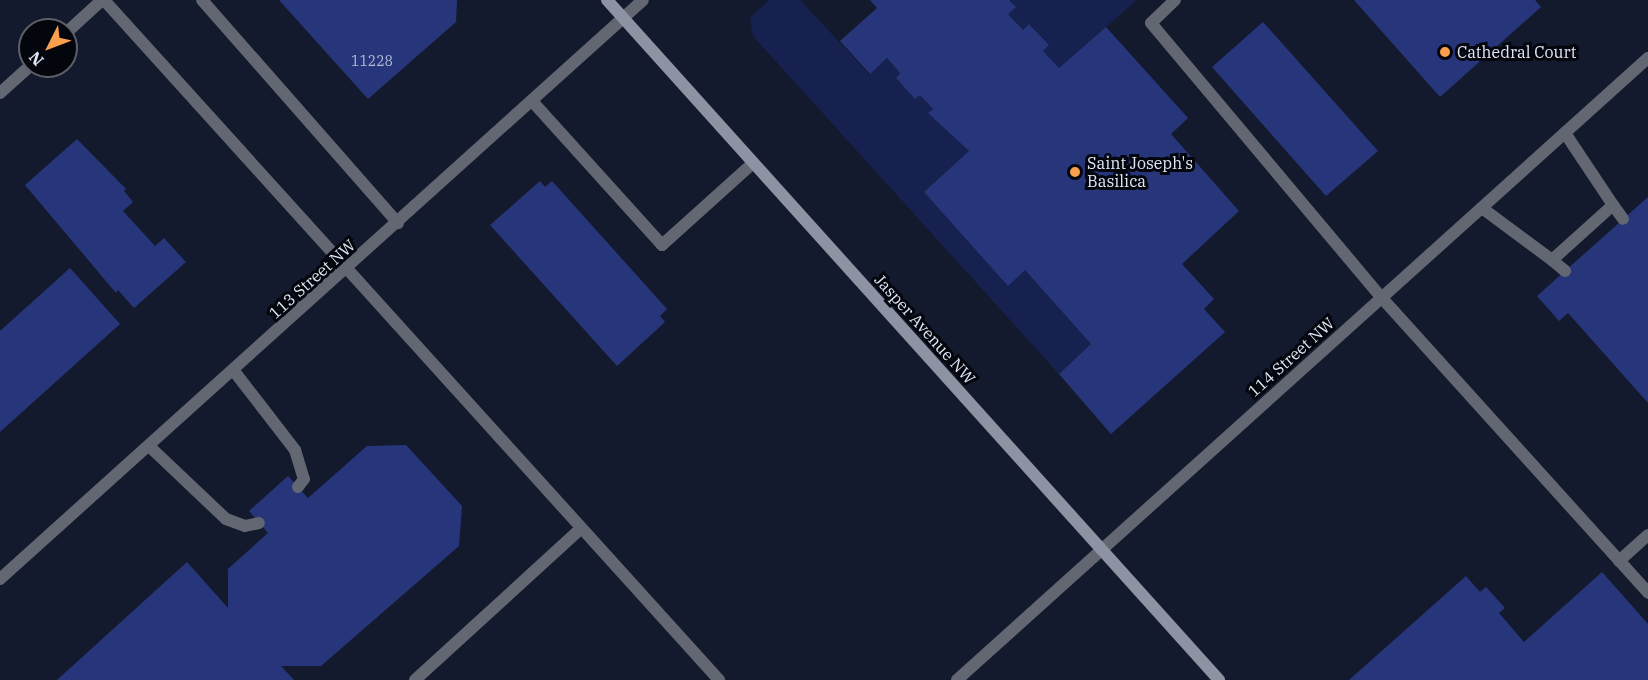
<!DOCTYPE html>
<html>
<head>
<meta charset="utf-8">
<style>
  body { margin:0 }
  #map { position:relative; width:1648px; height:680px; overflow:hidden; background:#141a2d; font-family:"IBM Plex Serif",serif }
  div>[style] { position:absolute }
  .green>* { inset:0; background:#16214f }
  .building>* { inset:0; background:#27367a }
  .service>* { height:12px; margin:-6px; padding:0 6px; transform-origin:6px; border-radius:6px; background:#636771 }
  .minor>* { height:12px; margin:-6px; padding:0 6px; transform-origin:6px; border-radius:6px; background:#636771 }
  .secondary>* { height:12px; margin:-6px; padding:0 6px; transform-origin:6px; border-radius:6px; background:#8d93a3 }
  .dots>* { width:16px; height:16px; translate:-50% -50%; box-sizing:border-box; border:3px solid #04060d; border-radius:50% }
  span { translate:-50% -50%; white-space:nowrap; text-align:center; line-height:1.15; -webkit-text-stroke:6px #04060d; paint-order:stroke }
  .number-label { font-size:14px; color:#b3bbd6 }
  .number-label span { -webkit-text-stroke-width:0 }
  .poi-label { font-size:16px; color:#e2e7f4 }
  .left { translate:0 -50%; text-align:left }
  .street-label { font-size:16px; color:#e2e7f4 }
  .north { position:absolute; left:18px; top:18px; width:60px; height:60px; box-sizing:border-box; background:#04060d; border:2px solid #5d6069; border-radius:50%; rotate:228deg; font-size:16px; font-weight:700; line-height:24px; text-align:center; color:#e2e7f4 }
  .north::after { content:''; display:block; margin:auto; width:21px; height:27px; background:#fa9f4e; clip-path:polygon(50% 0,100% 100%,50% 72%,0 100%) }
</style>
</head>
<body>
<div id="map">
  <div class="green">
    <div style="clip-path:polygon(769px 0,800px 0,869px 74px,887px 58px,900px 73px,896px 78px,915px 99px,920px 95px,933px 109px,929px 113px,969px 151px,924px 192px,1008px 285px,1025px 270px,1091px 344px,1059px 374px,753px 36px,750px 18px)"></div>
    <div style="clip-path:polygon(1009px 0,1137px 0,1059px 68px,1043px 51px,1049px 45px,1030px 24px,1023px 30px,1008px 14px,1015px 7px)"></div>
  </div>
  <div class="building">
    <div style="clip-path:polygon(279px 0,457px 0,456px 22px,368px 99px)"></div>
    <div style="clip-path:polygon(870px 0,1009px 0,1016px 7px,1008px 14px,1023px 30px,1029px 24px,1049px 45px,1043px 51px,1059px 68px,1106px 27px,1188px 118px,1171px 134px,1239px 211px,1182px 264px,1214px 299px,1204px 309px,1225px 332px,1111px 434px,1059px 374px,1091px 344px,1025px 270px,1008px 286px,924px 192px,969px 151px,928px 113px,933px 109px,920px 95px,915px 99px,896px 78px,900px 73px,887px 58px,870px 74px,840px 41px,877px 8px)"></div>
    <div style="clip-path:polygon(1354px 0,1535px 0,1541px 7px,1440px 97px)"></div>
    <div style="clip-path:polygon(1263px 22px,1378px 151px,1326px 196px,1212px 67px)"></div>
    <div style="clip-path:polygon(77px 139px,126px 189px,124px 191px,133px 202px,123px 211px,155px 246px,164px 238px,186px 262px,134px 308px,118px 290px,116px 293px,25px 185px)"></div>
    <div style="clip-path:polygon(540px 181px,545px 187px,552px 181px,667px 309px,660px 316px,665px 322px,617px 366px,490px 225px)"></div>
    <div style="clip-path:polygon(1648px 197px,1648px 403px,1568px 313px,1559px 321px,1537px 296px)"></div>
    <div style="clip-path:polygon(70px 268px,120px 324px,0 432px,0 331px)"></div>
    <div style="clip-path:polygon(406px 445px,462px 506px,459px 546px,321px 666px,281px 666px,294px 680px,57px 680px,187px 562px,228px 608px,228px 569px,268px 533px,249px 511px,288px 476px,308px 498px,367px 446px)"></div>
    <div style="clip-path:polygon(1602px 572px,1648px 624px,1648px 680px,1349px 680px,1466px 576px,1480px 592px,1486px 587px,1505px 608px,1499px 613px,1524px 642px)"></div>
  </div>
  <div class="service">
    <div style="left:104px;top:0;width:917px;rotate:47.87deg"></div>
    <div style="left:202px;top:0;width:297px;rotate:48.7deg"></div>
    <div style="left:1175px;top:0;width:33px;rotate:136deg"></div>
    <div style="left:1151px;top:23px;width:358px;rotate:50deg"></div>
    <div style="left:1381px;top:297px;width:399px;rotate:47.9deg"></div>
    <div style="left:66px;top:33px;width:49px;rotate:-42.5deg"></div>
    <div style="left:0;top:93px;width:40px;rotate:-42deg"></div>
    <div style="left:532px;top:101px;width:194px;rotate:47.9deg"></div>
    <div style="left:662px;top:245px;width:122px;rotate:-42deg"></div>
    <div style="left:1613px;top:205px;width:17px;rotate:54deg"></div>
    <div style="left:1482px;top:208px;width:87px;rotate:36.6deg"></div>
    <div style="left:1552px;top:260px;width:82px;rotate:-42deg"></div>
    <div style="left:1613px;top:205px;width:87px;rotate:-123.7deg"></div>
    <div style="left:1552px;top:260px;width:17px;rotate:40deg"></div>
    <div style="left:234px;top:371px;width:100px;rotate:52.3deg"></div>
    <div style="left:295px;top:450px;width:30px;rotate:73deg"></div>
    <div style="left:304px;top:479px;width:10px;rotate:127deg"></div>
    <div style="left:149px;top:446px;width:106px;rotate:43.5deg"></div>
    <div style="left:226px;top:519px;width:20px;rotate:20deg"></div>
    <div style="left:245px;top:526px;width:14px;rotate:-12deg"></div>
    <div style="left:1619px;top:561px;width:39px;rotate:-42deg"></div>
    <div style="left:415px;top:680px;width:222px;rotate:-42.4deg"></div>
  </div>
  <div class="minor">
    <div style="left:0;top:579px;width:865px;rotate:-42deg"></div>
    <div style="left:957px;top:680px;width:930px;rotate:-41.99deg"></div>
  </div>
  <div class="secondary">
    <div style="left:607px;top:0;width:915px;rotate:48.01deg"></div>
  </div>
  <div class="dots">
    <div style="left:1445px;top:52px;background:#fa9f4e"></div>
    <div style="left:1075px;top:172px;background:#fa9f4e"></div>
  </div>
  <div class="number-label">
    <span style="left:372px;top:61px">11228</span>
  </div>
  <div class="poi-label">
    <span class="left" style="left:1457px;top:52px">Cathedral Court</span>
    <span class="left" style="left:1087px;top:172px">Saint Joseph's<br>Basilica</span>
  </div>
  <div class="street-label">
    <span style="left:312px;top:279px;rotate:-42deg">113 Street NW</span>
    <span style="left:925px;top:329px;rotate:48deg">Jasper Avenue NW</span>
    <span style="left:1291px;top:357px;rotate:-42deg">114 Street NW</span>
  </div>
  <div class="north">N</div>
</div>
</body>
</html>
